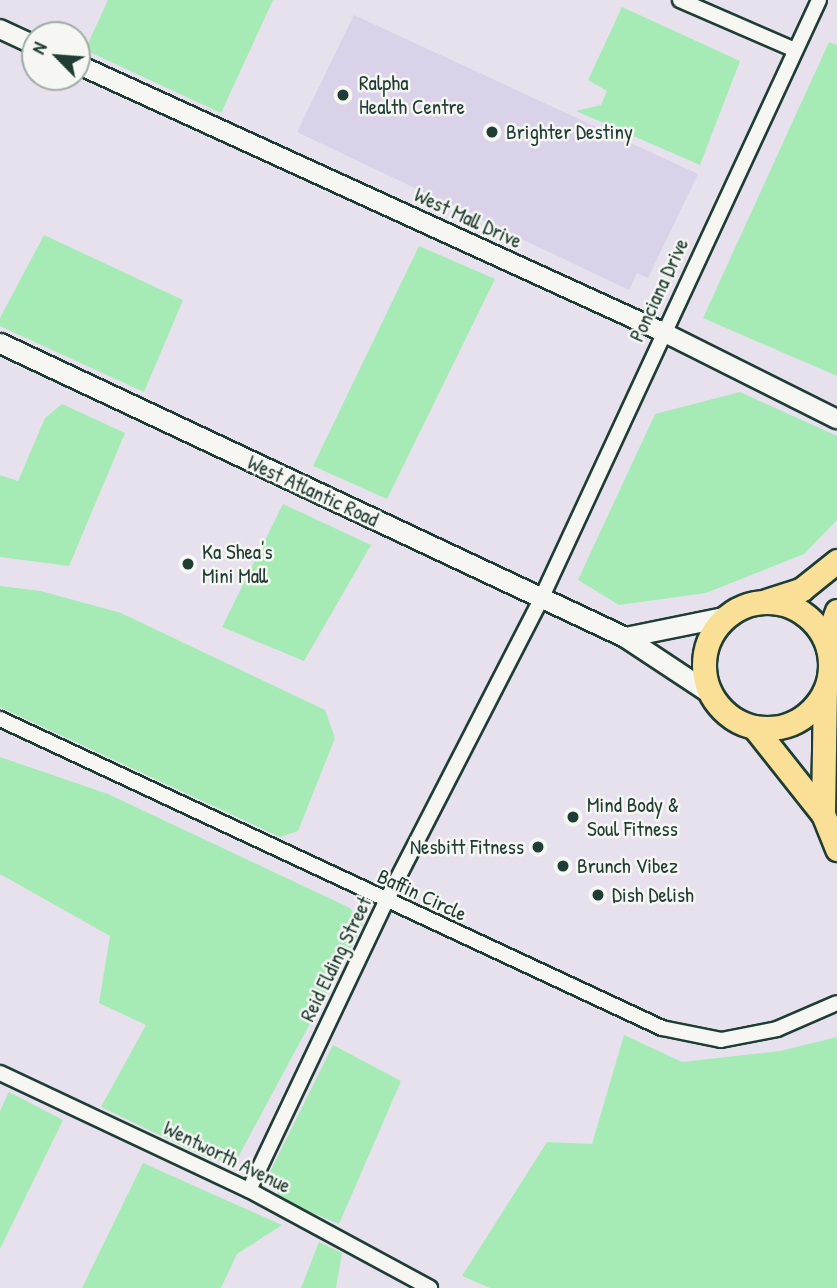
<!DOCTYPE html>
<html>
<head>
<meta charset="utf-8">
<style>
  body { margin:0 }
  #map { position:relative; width:837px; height:1288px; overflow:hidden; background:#e6e1ed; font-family:"Patrick Hand",sans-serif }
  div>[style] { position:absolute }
  .built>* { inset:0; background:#dad2e9 }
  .green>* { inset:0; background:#a6ebb6 }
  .roads { filter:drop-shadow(2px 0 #1f3d34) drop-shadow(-2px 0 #1f3d34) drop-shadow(0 2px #1f3d34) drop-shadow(0 -2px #1f3d34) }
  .minor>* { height:14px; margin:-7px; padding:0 7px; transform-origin:7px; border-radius:7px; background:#f6f6f2 }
  .tertiary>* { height:18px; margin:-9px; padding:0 9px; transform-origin:9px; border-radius:9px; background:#f6f6f2 }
  .secondary>* { height:19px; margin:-9.5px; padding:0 9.5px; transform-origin:9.5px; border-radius:9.5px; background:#f6f6f2 }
  .primary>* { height:23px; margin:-11.5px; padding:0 11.5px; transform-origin:11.5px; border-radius:11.5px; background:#fadf96 }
  .primary>.ring { margin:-11.5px; padding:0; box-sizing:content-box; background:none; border:23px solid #fadf96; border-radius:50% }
  .dots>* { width:19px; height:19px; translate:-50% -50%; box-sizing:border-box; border:4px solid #f6f6f2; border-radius:50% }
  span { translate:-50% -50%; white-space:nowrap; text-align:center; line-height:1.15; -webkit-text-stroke:5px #f6f6f2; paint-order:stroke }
  .poi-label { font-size:21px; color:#1f3d34 }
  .left { translate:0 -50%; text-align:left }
  .right { translate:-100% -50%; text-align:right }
  .street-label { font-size:21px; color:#1f3d34 }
  .north { position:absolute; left:21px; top:21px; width:70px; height:70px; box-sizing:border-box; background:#f6f6f2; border:2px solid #a0aca6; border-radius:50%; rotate:295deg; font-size:19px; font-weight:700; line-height:28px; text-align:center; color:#1f3d34 }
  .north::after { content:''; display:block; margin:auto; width:24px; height:32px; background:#1f3d34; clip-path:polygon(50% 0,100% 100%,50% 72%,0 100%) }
</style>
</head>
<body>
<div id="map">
  <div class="built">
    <div style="clip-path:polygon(354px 15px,698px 174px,648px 278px,637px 273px,629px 290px,297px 132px)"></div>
  </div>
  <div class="green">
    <div style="clip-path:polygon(108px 0,273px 0,221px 113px,85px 50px)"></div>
    <div style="clip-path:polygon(622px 7px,740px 61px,700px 165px,576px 111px,601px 105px,607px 91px,588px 80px)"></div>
    <div style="clip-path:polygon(829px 42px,837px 45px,837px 376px,703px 318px)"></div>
    <div style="clip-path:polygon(44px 235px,183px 300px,144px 392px,0 326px,0 318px)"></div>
    <div style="clip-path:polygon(419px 246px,495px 279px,387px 499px,313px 466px)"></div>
    <div style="clip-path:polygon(740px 392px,837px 436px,837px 520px,804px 554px,706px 593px,619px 605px,578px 580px,655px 414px)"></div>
    <div style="clip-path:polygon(62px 404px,125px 433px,69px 566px,0 557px,0 475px,18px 481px,45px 418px)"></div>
    <div style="clip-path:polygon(283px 504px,371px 545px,304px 661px,222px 627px)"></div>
    <div style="clip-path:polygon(0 586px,41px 591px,121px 613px,325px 710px,335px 738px,298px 831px,280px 837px,0 707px)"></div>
    <div style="clip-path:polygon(0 757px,108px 794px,350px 908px,363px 925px,236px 1161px,212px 1160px,101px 1107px,146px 1025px,99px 1003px,110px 936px,0 874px)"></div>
    <div style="clip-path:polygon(624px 1035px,682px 1062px,780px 1051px,837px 1037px,837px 1288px,490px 1288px,462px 1276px,547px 1142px,592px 1144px)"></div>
    <div style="clip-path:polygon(333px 1045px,401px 1081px,339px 1224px,280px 1199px,270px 1172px)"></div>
    <div style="clip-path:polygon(9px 1092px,63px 1120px,0 1249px,0 1111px)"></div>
    <div style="clip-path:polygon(143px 1163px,282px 1225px,237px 1254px,221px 1288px,82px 1288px)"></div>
    <div style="clip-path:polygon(319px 1242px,342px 1253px,336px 1288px,301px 1288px)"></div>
  </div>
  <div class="roads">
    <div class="minor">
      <div style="left:680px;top:0;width:125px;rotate:23.5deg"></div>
      <div style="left:0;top:719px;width:731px;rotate:25.02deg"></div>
      <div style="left:662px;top:1028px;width:60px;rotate:11.5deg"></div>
      <div style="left:721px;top:1040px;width:57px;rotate:-11.1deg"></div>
      <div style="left:777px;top:1029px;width:65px;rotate:-23.4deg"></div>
      <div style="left:0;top:1073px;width:275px;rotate:25.2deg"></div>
      <div style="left:249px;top:1190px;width:206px;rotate:28.4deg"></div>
      <div style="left:249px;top:1190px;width:320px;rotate:-64.6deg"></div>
      <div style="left:386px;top:901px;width:339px;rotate:-62.8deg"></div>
      <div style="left:541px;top:599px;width:660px;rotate:-65.1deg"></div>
    </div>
    <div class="tertiary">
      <div style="left:0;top:29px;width:38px;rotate:25deg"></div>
      <div style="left:77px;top:64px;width:644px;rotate:24.58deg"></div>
      <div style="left:663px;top:332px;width:195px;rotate:26.6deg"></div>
    </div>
    <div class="secondary">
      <div style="left:0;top:343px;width:691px;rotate:25.19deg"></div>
      <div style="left:625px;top:637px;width:103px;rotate:33.5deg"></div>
      <div style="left:625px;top:637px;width:105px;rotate:-11.5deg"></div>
    </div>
    <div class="primary">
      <div style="left:766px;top:601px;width:38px;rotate:-18deg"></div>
      <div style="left:802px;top:589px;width:45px;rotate:-38.7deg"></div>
      <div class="ring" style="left:704px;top:602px;width:103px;height:103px"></div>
      <div style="left:826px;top:641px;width:32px;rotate:-70deg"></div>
      <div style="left:754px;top:727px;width:111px;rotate:51.6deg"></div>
      <div style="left:823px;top:814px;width:38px;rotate:68deg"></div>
      <div style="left:823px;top:814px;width:123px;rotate:-89.1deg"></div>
    </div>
  </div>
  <div class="dots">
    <div style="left:343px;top:95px;background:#1f3d34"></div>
    <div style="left:492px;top:132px;background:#1f3d34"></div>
    <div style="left:188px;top:564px;background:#1f3d34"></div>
    <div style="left:573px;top:817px;background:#1f3d34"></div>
    <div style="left:538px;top:847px;background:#1f3d34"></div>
    <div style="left:563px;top:866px;background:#1f3d34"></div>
    <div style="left:598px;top:895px;background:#1f3d34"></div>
  </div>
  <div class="poi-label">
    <span class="left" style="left:359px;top:95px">Ralpha<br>Health Centre</span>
    <span class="left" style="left:506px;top:132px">Brighter Destiny</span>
    <span class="left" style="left:202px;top:564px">Ka Shea's<br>Mini Mall</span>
    <span class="left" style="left:587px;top:817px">Mind Body &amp;<br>Soul Fitness</span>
    <span class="right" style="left:524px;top:847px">Nesbitt Fitness</span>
    <span class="left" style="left:577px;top:866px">Brunch Vibez</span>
    <span class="left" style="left:612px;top:895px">Dish Delish</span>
  </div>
  <div class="street-label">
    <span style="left:468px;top:218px;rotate:25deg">West Mall Drive</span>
    <span style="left:659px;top:290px;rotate:-65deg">Ponciana Drive</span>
    <span style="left:313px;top:491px;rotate:25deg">West Atlantic Road</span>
    <span style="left:422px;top:895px;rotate:25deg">Baffin Circle</span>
    <span style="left:336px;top:959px;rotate:-64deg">Reid Elding Street</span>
    <span style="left:227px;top:1157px;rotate:26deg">Wentworth Avenue</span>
  </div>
  <div class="north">N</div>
</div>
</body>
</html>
